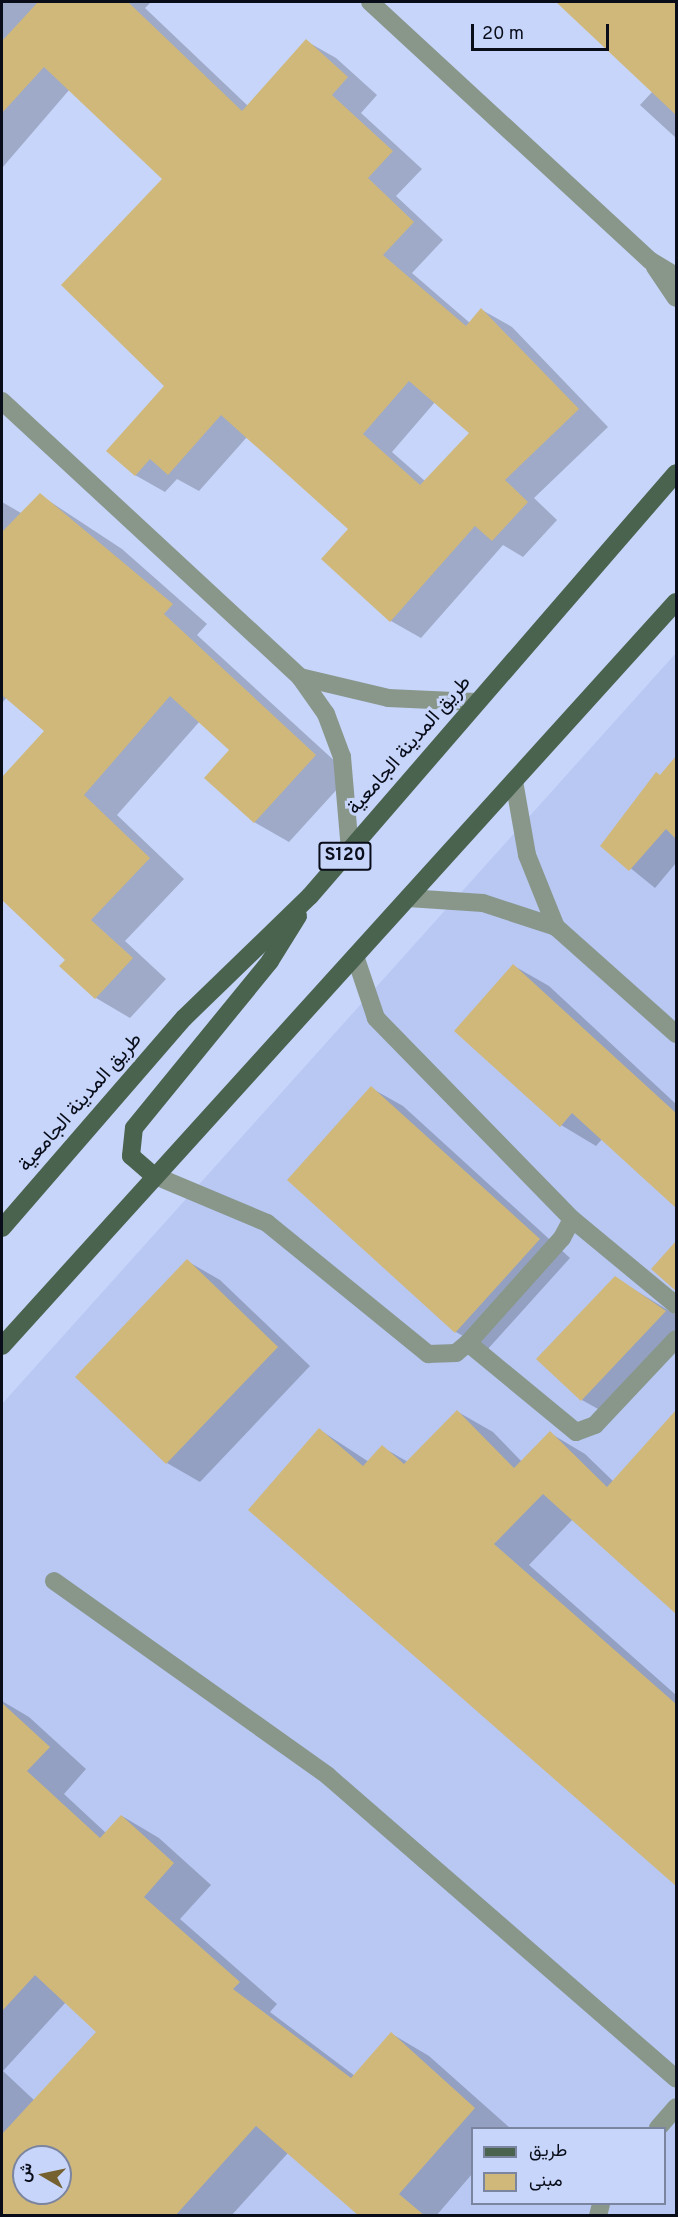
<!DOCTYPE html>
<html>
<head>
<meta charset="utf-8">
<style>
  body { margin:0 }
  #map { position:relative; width:678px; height:2217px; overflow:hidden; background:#c7d5fa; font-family:Overpass,Vazirmatn,sans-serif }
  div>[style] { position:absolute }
  .built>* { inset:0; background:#b8c8f3 }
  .shadow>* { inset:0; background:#0003 }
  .building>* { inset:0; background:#d0b87b }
  .lane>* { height:18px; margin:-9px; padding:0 9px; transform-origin:9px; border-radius:9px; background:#89978b }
  .street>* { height:18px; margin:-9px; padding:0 9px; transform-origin:9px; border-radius:9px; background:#89978b }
  .primary>* { height:18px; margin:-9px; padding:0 9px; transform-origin:9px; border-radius:9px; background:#4a634e }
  span { translate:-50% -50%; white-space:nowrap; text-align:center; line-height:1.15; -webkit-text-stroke:6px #c7d5fa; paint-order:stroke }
  .shield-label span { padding:2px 4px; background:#c7d5fa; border:2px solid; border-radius:4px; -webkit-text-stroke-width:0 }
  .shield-label { font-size:18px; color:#090d19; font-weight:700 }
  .street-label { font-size:20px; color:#090d19 }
  .frame { position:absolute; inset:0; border:3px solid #090d19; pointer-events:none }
  .legend { position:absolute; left:471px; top:2127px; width:195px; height:78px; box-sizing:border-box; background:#c7d5fa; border:2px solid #7b85a0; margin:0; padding:8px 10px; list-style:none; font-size:18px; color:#090d19 }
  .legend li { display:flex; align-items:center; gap:12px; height:30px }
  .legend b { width:30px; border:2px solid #7b85a0 }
  .north { position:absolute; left:12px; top:2145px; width:60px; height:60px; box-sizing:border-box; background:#c7d5fa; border:2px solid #7b85a0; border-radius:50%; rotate:279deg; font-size:16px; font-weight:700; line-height:24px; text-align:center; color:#090d19 }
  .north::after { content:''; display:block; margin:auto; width:21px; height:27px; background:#74612f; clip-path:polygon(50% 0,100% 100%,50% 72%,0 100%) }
  .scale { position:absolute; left:471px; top:24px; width:138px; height:27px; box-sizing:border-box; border:3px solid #090d19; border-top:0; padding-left:8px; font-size:18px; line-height:21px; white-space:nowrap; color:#090d19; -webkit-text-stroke:4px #c7d5fa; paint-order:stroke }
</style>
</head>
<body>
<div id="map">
  <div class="built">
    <div style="clip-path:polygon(evenodd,676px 653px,676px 2215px,2px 2216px,2px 1404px,676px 653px,472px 2128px,664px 2128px,664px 2204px,472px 2204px,472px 2128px,676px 653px,24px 2157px,60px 2157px,60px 2193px,24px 2193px,24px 2157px)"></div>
  </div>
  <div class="shadow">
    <div style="clip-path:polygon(evenodd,2px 2px,151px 2px,145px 8px,248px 106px,306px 41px,336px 58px,377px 95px,361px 113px,422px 169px,396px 196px,443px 240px,412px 273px,470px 323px,482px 310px,512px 327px,608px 427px,534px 498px,557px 520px,523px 557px,503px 545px,421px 638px,391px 621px,350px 529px,247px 437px,199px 491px,177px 479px,165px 492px,135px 475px,166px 386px,164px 179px,70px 89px,2px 168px,2px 2px,435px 402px,471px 433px,425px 481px,392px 452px,435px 402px)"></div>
    <div style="clip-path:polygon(575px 2px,676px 2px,676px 138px,640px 105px,653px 91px)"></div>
    <div style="clip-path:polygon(40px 495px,122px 549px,207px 624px,197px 635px,350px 775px,289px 842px,254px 822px,232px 750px,200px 721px,117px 815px,184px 879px,125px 941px,166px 979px,130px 1018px,96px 998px,61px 966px,67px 960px,2px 898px,2px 779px,46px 731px,7px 697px,2px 703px,2px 502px,21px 513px)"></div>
    <div style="clip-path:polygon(670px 781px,676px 787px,676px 863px,655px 888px,602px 845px)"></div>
    <div style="clip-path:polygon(514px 966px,549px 986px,676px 1104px,676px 1206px,603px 1138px,596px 1146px,561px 1125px)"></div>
    <div style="clip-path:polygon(371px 1088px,403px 1106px,570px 1258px,487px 1350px,456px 1332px)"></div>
    <div style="clip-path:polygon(676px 1243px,676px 1289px,653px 1269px)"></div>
    <div style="clip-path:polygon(187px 1261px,220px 1280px,310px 1366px,200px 1482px,167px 1463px,77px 1377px)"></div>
    <div style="clip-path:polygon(615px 1278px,676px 1315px,676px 1341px,607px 1414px,582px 1400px)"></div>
    <div style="clip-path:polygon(458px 1412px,493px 1432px,522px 1462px,550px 1433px,585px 1454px,614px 1482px,676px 1413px,676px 1610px,573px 1519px,529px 1565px,676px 1695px,676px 1884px,250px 1510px,320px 1430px,369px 1462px,382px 1447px,408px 1462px)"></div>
    <div style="clip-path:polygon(evenodd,2px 1701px,29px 1717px,86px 1769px,64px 1794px,106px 1833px,122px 1816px,159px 1838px,211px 1885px,180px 1919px,277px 2004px,270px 2012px,355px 2076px,392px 2034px,429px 2056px,510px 2128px,472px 2128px,472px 2174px,436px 2216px,362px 2216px,288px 2153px,231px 2216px,2px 2216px,2px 1701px,66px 2002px,98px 2032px,35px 2101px,3px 2071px,66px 2002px,2px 1701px,24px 2157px,60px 2157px,60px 2193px,24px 2193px,24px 2157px)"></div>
  </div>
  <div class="building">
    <div style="clip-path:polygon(evenodd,38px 2px,128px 2px,242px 111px,306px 39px,348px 77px,332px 95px,393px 151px,368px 178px,414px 222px,383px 255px,466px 326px,481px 308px,579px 409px,505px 480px,528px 502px,492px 541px,475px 526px,390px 622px,321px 559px,348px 529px,221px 415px,168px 475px,150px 459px,135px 476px,106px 451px,164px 386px,61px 285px,162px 179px,44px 67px,2px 113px,2px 41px,38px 2px,409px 381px,469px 433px,420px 485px,363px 434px,409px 381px)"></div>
    <div style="clip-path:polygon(556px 2px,676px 2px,676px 115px)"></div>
    <div style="clip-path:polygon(40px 493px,173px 604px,164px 614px,316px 755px,254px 823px,204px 778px,229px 750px,170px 696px,84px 795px,150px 858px,91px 920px,133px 958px,95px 999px,59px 966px,65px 960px,2px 900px,2px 777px,44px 731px,2px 695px,2px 532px)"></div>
    <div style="clip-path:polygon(676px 756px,676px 839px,666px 829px,629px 871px,600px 846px,656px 772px,660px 775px)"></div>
    <div style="clip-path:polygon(513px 964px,676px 1113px,676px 1208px,572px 1113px,560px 1127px,454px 1031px)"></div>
    <div style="clip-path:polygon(371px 1086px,540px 1239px,455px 1333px,287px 1180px)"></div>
    <div style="clip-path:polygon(676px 1241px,676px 1291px,651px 1269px)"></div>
    <div style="clip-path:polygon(187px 1259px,278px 1347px,166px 1464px,75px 1377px)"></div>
    <div style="clip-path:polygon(615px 1276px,666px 1311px,581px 1401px,536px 1359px)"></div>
    <div style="clip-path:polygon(457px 1410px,514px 1468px,550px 1431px,607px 1487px,676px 1410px,676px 1614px,543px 1494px,494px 1544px,676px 1704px,676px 1886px,248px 1510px,319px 1428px,363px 1466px,382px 1445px,404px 1464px)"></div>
    <div style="clip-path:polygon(evenodd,2px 1703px,50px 1747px,27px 1771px,100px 1838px,121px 1815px,174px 1863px,144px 1897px,240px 1982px,233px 1989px,351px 2078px,391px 2032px,475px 2108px,399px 2194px,425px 2216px,359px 2216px,256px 2126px,175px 2216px,2px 2216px,2px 2134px,96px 2032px,35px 1975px,2px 2011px,2px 1703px,24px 2157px,60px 2157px,60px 2193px,24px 2193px,24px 2157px)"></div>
  </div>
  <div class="lane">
    <div style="left:153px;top:1175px;width:124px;rotate:22.8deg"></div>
    <div style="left:267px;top:1223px;width:208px;rotate:39.1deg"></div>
    <div style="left:428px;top:1354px;width:28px;rotate:-2deg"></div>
    <div style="left:456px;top:1353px;width:16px;rotate:-40deg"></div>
    <div style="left:468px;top:1343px;width:141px;rotate:-48.2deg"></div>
    <div style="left:562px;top:1238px;width:21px;rotate:-62deg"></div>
    <div style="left:572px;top:1219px;width:281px;rotate:-134.3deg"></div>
    <div style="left:376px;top:1018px;width:65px;rotate:-108.7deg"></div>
    <div style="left:572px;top:1219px;width:135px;rotate:39.6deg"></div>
    <div style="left:468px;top:1343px;width:140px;rotate:39.5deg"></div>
    <div style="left:576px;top:1432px;width:20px;rotate:-20deg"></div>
    <div style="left:595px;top:1425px;width:118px;rotate:-46.7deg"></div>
    <div style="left:54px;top:1581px;width:336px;rotate:35.4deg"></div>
    <div style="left:328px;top:1776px;width:461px;rotate:41deg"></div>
    <div style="left:658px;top:2128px;width:28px;rotate:-49deg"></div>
    <div style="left:598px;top:2216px;width:12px;rotate:-76deg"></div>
  </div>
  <div class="street">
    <div style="left:370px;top:2px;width:382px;rotate:42.7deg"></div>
    <div style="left:651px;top:261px;width:29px;rotate:31deg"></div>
    <div style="left:655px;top:267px;width:37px;rotate:56deg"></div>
    <div style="left:2px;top:401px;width:406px;rotate:42.8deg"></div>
    <div style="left:300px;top:677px;width:45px;rotate:54.9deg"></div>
    <div style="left:326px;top:714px;width:46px;rotate:69.6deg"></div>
    <div style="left:342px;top:757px;width:93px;rotate:85.1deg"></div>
    <div style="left:300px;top:677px;width:90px;rotate:13.4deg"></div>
    <div style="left:388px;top:698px;width:88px;rotate:2.6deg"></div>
    <div style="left:514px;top:781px;width:75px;rotate:80deg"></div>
    <div style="left:527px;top:855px;width:78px;rotate:68.1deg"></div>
    <div style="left:408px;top:898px;width:75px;rotate:3.8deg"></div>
    <div style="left:483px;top:903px;width:77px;rotate:18.2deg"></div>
    <div style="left:556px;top:927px;width:161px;rotate:41.7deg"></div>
  </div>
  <div class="primary">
    <div style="left:153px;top:1175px;width:29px;rotate:-139deg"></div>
    <div style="left:131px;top:1156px;width:28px;rotate:-84deg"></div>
    <div style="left:134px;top:1128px;width:215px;rotate:-50.8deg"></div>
    <div style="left:270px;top:961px;width:53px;rotate:-58.1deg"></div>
    <div style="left:2px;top:1228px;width:278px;rotate:-49.1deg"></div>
    <div style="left:184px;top:1018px;width:175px;rotate:-44.1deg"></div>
    <div style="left:310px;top:896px;width:559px;rotate:-49.13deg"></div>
    <div style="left:2px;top:1346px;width:1004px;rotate:-47.83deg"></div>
  </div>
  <div class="shield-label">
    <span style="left:345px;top:856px">S120</span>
  </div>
  <div class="street-label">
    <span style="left:410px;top:746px;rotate:-49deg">طريق المدينة الجامعية</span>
    <span style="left:81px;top:1103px;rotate:-49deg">طريق المدينة الجامعية</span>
  </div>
  <div class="frame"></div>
  <ul class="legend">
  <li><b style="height:8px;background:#4a634e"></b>طريق</li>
  <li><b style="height:16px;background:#d0b87b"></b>مبنى</li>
  </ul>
  <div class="north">ش</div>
  <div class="scale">20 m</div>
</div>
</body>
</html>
